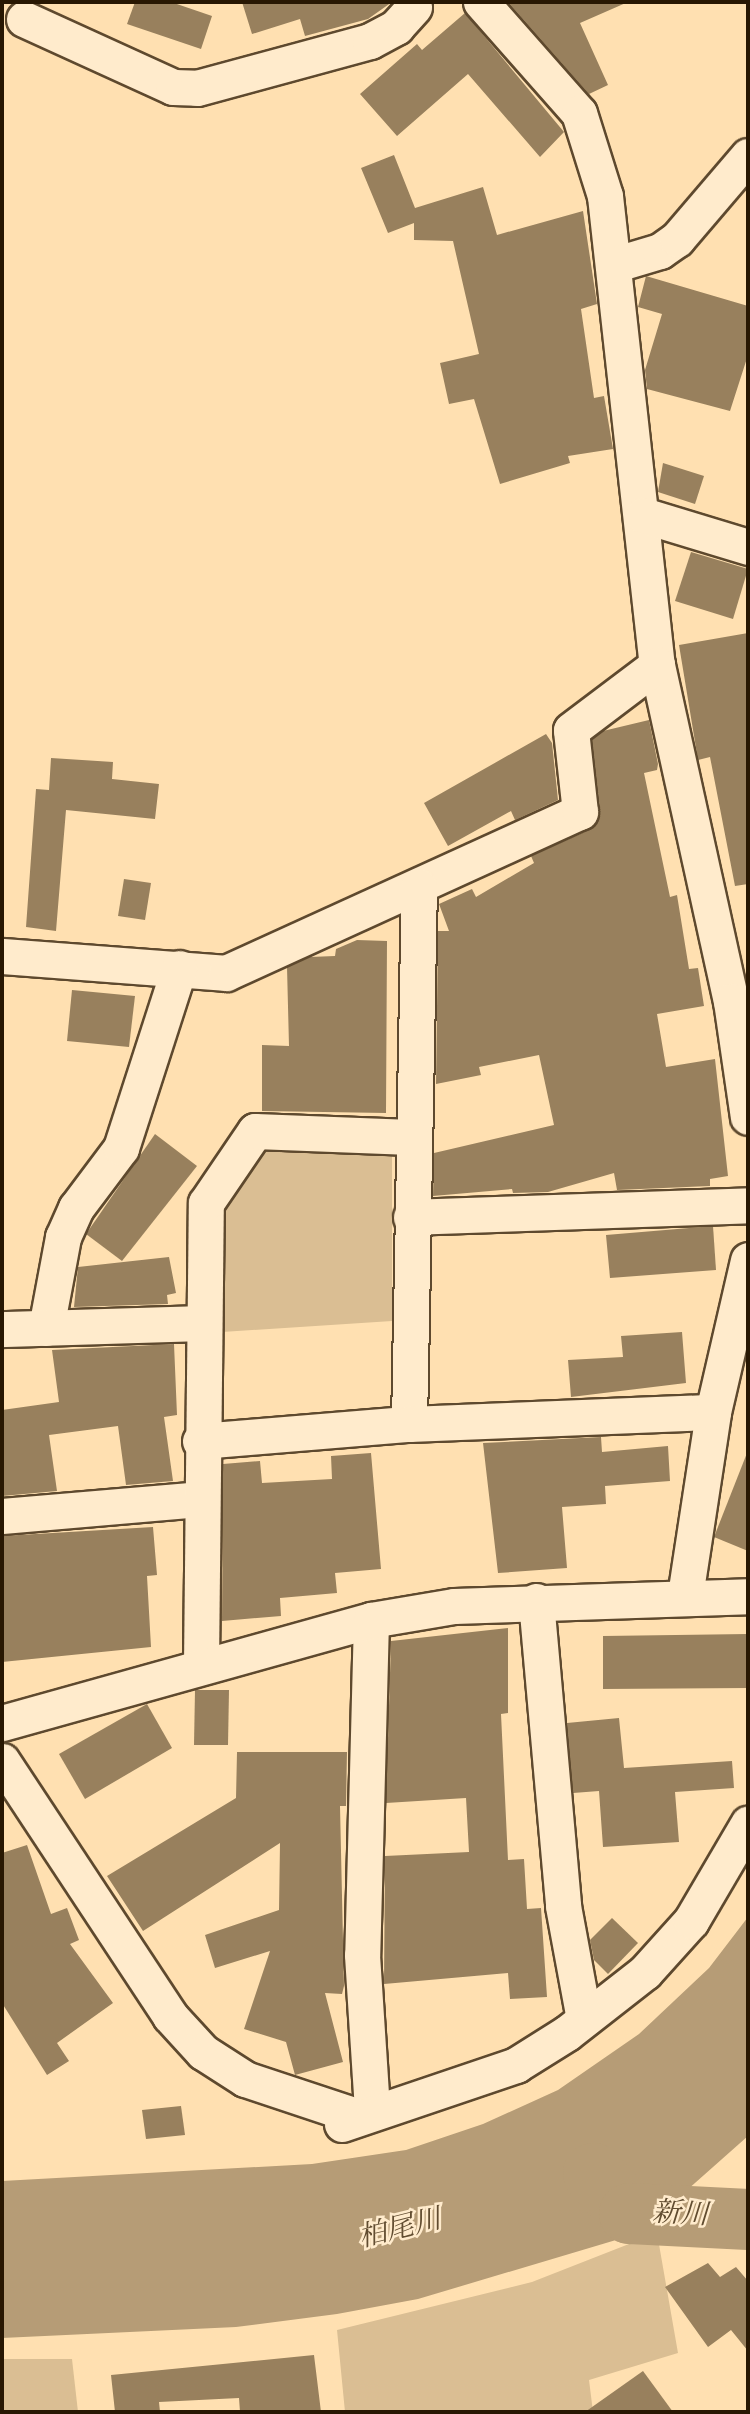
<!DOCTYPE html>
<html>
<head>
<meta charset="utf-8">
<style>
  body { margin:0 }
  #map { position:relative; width:750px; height:2414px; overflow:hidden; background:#ffe0b1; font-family:"Old Standard TT","Noto Serif JP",serif }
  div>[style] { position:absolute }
  .green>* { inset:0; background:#dabe93 }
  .water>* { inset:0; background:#b69c76 }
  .river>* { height:61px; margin:-30.5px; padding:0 30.5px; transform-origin:30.5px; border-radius:30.5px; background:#b69c76 }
  .building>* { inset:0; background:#98805d }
  .roads { filter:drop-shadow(2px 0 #5e492e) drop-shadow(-2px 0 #5e492e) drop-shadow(0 2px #5e492e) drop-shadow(0 -2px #5e492e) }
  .street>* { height:35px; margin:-17.5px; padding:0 17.5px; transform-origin:17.5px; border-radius:17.5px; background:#ffebcc }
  span { translate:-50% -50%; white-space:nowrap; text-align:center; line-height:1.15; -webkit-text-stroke:5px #ffebcc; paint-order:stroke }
  .water-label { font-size:28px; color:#614c30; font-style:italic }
  .frame { position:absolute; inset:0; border:4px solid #281702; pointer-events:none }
</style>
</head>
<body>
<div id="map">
  <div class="green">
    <div style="clip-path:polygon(264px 1148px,392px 1155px,392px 1321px,222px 1332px,223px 1209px)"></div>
    <div style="clip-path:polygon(657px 2233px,678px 2353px,589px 2380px,593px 2412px,345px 2412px,337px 2330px,532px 2282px)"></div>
    <div style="clip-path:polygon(2px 2359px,72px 2359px,78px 2412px,2px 2412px)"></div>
  </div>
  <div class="water">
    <div style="clip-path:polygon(748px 1917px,748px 2136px,660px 2214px,616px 2240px,418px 2299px,337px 2314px,236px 2327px,2px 2338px,2px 2181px,312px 2164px,406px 2150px,483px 2124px,558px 2090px,639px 2034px,709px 1968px)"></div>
  </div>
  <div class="river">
    <div style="left:593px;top:2173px;width:54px;rotate:48deg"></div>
    <div style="left:629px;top:2213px;width:119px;rotate:2.9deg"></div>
  </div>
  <div class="building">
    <div style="clip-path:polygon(135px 2px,171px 2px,212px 16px,201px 49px,127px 24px)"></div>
    <div style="clip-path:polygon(242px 2px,392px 2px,368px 19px,305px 36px,300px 19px,252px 34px)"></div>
    <div style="clip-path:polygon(508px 2px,628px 2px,580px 23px,608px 85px,589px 94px)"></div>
    <div style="clip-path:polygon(465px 13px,564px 132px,540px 157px,468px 74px,397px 136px,360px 94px,417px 44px,422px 50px)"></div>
    <div style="clip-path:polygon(394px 155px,415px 208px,483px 187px,497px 235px,583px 211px,597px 304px,581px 309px,594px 398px,604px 396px,613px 449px,568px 456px,570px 463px,500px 484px,474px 399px,449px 404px,440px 363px,479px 354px,453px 241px,414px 240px,414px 223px,388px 233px,361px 168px)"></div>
    <div style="clip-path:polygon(646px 276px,748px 306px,748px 355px,730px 411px,647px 389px,645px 370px,662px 314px,638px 307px)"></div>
    <div style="clip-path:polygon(663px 463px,704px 476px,695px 504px,658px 492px)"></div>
    <div style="clip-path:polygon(691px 552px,748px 569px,733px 619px,675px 601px)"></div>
    <div style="clip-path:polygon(748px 633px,748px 884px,735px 886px,710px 757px,698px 760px,679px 645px)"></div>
    <div style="clip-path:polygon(649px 720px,658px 764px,657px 770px,644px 773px,670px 897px,677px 895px,689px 969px,698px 968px,704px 1006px,657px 1014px,666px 1067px,715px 1059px,728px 1176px,710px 1179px,710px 1186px,617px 1190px,614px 1173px,548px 1192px,513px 1193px,512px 1189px,433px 1196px,434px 1153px,554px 1125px,539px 1055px,479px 1067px,481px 1075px,436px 1084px,438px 931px,449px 931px,439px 904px,472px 889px,476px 897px,534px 863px,531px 856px,589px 830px,600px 810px,592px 739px,603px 731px)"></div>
    <div style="clip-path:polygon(546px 734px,552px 743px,558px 800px,515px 820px,511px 811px,448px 846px,424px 803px)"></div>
    <div style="clip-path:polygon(51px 758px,113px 762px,112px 779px,159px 784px,155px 819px,66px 810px,56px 931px,26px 927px,36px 789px,49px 790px)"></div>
    <div style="clip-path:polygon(124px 879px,151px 883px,145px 920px,118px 916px)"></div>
    <div style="clip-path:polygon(357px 940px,387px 941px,386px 1113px,262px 1111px,262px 1045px,289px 1046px,287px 967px,310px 957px,335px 956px,336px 949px)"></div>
    <div style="clip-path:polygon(72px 990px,135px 996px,129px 1047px,67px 1041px)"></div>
    <div style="clip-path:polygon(155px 1134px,197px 1166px,122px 1261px,86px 1234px)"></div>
    <div style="clip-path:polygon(713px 1226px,716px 1270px,610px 1278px,606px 1235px)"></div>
    <div style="clip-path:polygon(169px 1257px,176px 1293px,167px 1295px,168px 1304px,74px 1307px,78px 1267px)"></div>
    <div style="clip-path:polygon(682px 1332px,686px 1383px,571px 1397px,568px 1360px,623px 1357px,621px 1336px)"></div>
    <div style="clip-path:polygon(174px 1344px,177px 1415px,164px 1417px,173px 1481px,126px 1485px,118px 1426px,49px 1435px,57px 1491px,2px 1496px,2px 1410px,59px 1402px,52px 1350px)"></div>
    <div style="clip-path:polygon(601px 1437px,602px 1452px,668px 1446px,670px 1481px,605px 1486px,606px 1504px,562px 1507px,567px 1568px,498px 1573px,483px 1443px)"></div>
    <div style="clip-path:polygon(371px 1453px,381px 1569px,335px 1573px,337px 1593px,280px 1598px,281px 1616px,222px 1621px,223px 1464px,260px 1461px,262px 1483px,332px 1479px,331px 1456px)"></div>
    <div style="clip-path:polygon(747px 1453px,748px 1453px,748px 1551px,714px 1537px)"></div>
    <div style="clip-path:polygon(153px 1527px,157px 1575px,147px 1576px,151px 1647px,2px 1662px,2px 1536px)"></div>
    <div style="clip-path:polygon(508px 1628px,508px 1713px,501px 1714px,508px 1860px,524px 1859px,527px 1909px,541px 1908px,547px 1997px,510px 1999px,508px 1973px,384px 1984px,385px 1856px,469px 1852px,466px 1798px,386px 1803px,391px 1641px)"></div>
    <div style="clip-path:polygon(748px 1634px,748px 1688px,603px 1689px,603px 1636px)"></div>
    <div style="clip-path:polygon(195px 1690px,229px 1690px,228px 1745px,194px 1745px)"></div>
    <div style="clip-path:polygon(147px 1704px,172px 1748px,85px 1799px,59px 1754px)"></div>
    <div style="clip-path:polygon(619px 1718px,624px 1768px,732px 1761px,734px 1788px,675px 1792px,679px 1842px,603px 1847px,599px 1791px,573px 1793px,567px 1723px)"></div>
    <div style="clip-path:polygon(237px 1752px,347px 1752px,346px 1806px,340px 1806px,344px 1986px,342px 1994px,325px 1993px,343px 2062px,295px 2075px,286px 2042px,244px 2029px,270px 1951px,215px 1968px,205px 1935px,279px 1910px,280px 1843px,143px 1931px,107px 1876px,236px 1798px)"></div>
    <div style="clip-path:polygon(27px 1845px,51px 1914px,67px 1908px,79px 1940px,70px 1944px,113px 2003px,57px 2043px,69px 2061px,47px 2075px,2px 2003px,2px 1853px)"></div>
    <div style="clip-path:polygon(612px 1918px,638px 1943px,608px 1974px,594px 1960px,590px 1940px)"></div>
    <div style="clip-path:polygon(181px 2106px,185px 2135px,146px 2139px,142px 2110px)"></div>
    <div style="clip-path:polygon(708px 2263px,720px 2277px,736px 2267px,748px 2281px,748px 2351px,731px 2330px,708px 2347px,665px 2287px)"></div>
    <div style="clip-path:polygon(314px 2355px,321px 2412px,240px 2412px,239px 2398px,159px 2402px,160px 2412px,115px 2412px,111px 2375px)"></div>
    <div style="clip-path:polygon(643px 2371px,673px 2412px,585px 2412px)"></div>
  </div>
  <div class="roads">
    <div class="street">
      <div style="left:481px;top:2px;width:148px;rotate:48.6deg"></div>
      <div style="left:579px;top:113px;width:87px;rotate:72.6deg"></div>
      <div style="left:605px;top:196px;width:472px;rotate:83.7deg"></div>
      <div style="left:657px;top:665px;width:344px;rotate:77.6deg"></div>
      <div style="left:731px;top:1001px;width:117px;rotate:81.7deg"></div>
      <div style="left:24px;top:19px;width:164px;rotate:24.5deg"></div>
      <div style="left:173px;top:87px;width:24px;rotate:2deg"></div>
      <div style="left:197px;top:88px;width:179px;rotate:-15.2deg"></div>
      <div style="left:370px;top:41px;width:30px;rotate:-28deg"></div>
      <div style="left:396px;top:27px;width:27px;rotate:-48deg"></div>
      <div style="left:613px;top:265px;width:49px;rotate:-16.6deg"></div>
      <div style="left:660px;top:251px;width:21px;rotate:-35deg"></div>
      <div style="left:677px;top:239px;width:109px;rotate:-49.5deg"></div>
      <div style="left:643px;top:515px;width:110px;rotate:16.9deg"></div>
      <div style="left:2px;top:956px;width:225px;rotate:4.3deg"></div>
      <div style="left:226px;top:973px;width:389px;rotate:-24.5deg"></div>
      <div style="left:580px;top:812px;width:82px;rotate:-96.3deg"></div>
      <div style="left:571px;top:730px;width:108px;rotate:-37.1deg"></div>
      <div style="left:411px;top:1217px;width:337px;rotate:-2deg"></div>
      <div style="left:46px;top:1328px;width:93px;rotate:-79.4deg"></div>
      <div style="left:63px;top:1237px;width:32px;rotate:-66deg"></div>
      <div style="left:76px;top:1208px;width:75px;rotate:-53.1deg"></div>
      <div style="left:121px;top:1148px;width:189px;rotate:-72.1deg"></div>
      <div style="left:2px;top:1329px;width:200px;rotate:-1.7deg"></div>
      <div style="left:409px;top:1424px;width:538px;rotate:-88.94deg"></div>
      <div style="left:200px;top:1441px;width:210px;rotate:-4.7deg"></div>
      <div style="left:409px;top:1424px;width:304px;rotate:-2.3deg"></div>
      <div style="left:2px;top:1516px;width:198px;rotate:-4.9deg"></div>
      <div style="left:685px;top:1596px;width:186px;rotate:-81.3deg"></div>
      <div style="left:713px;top:1412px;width:156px;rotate:-77deg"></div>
      <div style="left:536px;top:1601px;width:306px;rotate:84.9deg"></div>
      <div style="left:563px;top:1906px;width:115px;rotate:79.5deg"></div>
      <div style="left:371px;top:1620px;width:335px;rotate:91.5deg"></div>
      <div style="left:362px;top:1955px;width:155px;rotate:86.3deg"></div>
      <div style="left:201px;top:1665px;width:462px;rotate:-89.4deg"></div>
      <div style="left:206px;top:1203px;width:87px;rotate:-55.8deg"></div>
      <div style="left:255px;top:1131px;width:156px;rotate:2.2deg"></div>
      <div style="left:2px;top:1723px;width:383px;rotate:-15.6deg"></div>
      <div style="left:371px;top:1620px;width:84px;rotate:-9.6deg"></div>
      <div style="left:454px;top:1606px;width:294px;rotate:-1.9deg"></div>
      <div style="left:2px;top:1761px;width:305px;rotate:56.6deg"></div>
      <div style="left:170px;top:2016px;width:49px;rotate:47.5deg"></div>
      <div style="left:203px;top:2052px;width:50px;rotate:32.7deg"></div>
      <div style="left:245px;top:2079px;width:117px;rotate:18.4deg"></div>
      <div style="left:342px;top:2124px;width:184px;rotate:-18.7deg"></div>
      <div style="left:516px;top:2065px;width:60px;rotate:-32.1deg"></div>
      <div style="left:567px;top:2033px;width:99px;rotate:-38deg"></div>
      <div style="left:645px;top:1972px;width:69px;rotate:-48deg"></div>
      <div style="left:691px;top:1921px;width:113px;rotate:-59.6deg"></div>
    </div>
  </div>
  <div class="water-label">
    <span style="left:680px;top:2215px;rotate:3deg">新川</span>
    <span style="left:400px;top:2230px;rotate:-14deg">柏尾川</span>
  </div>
  <div class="frame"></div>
</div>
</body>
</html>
